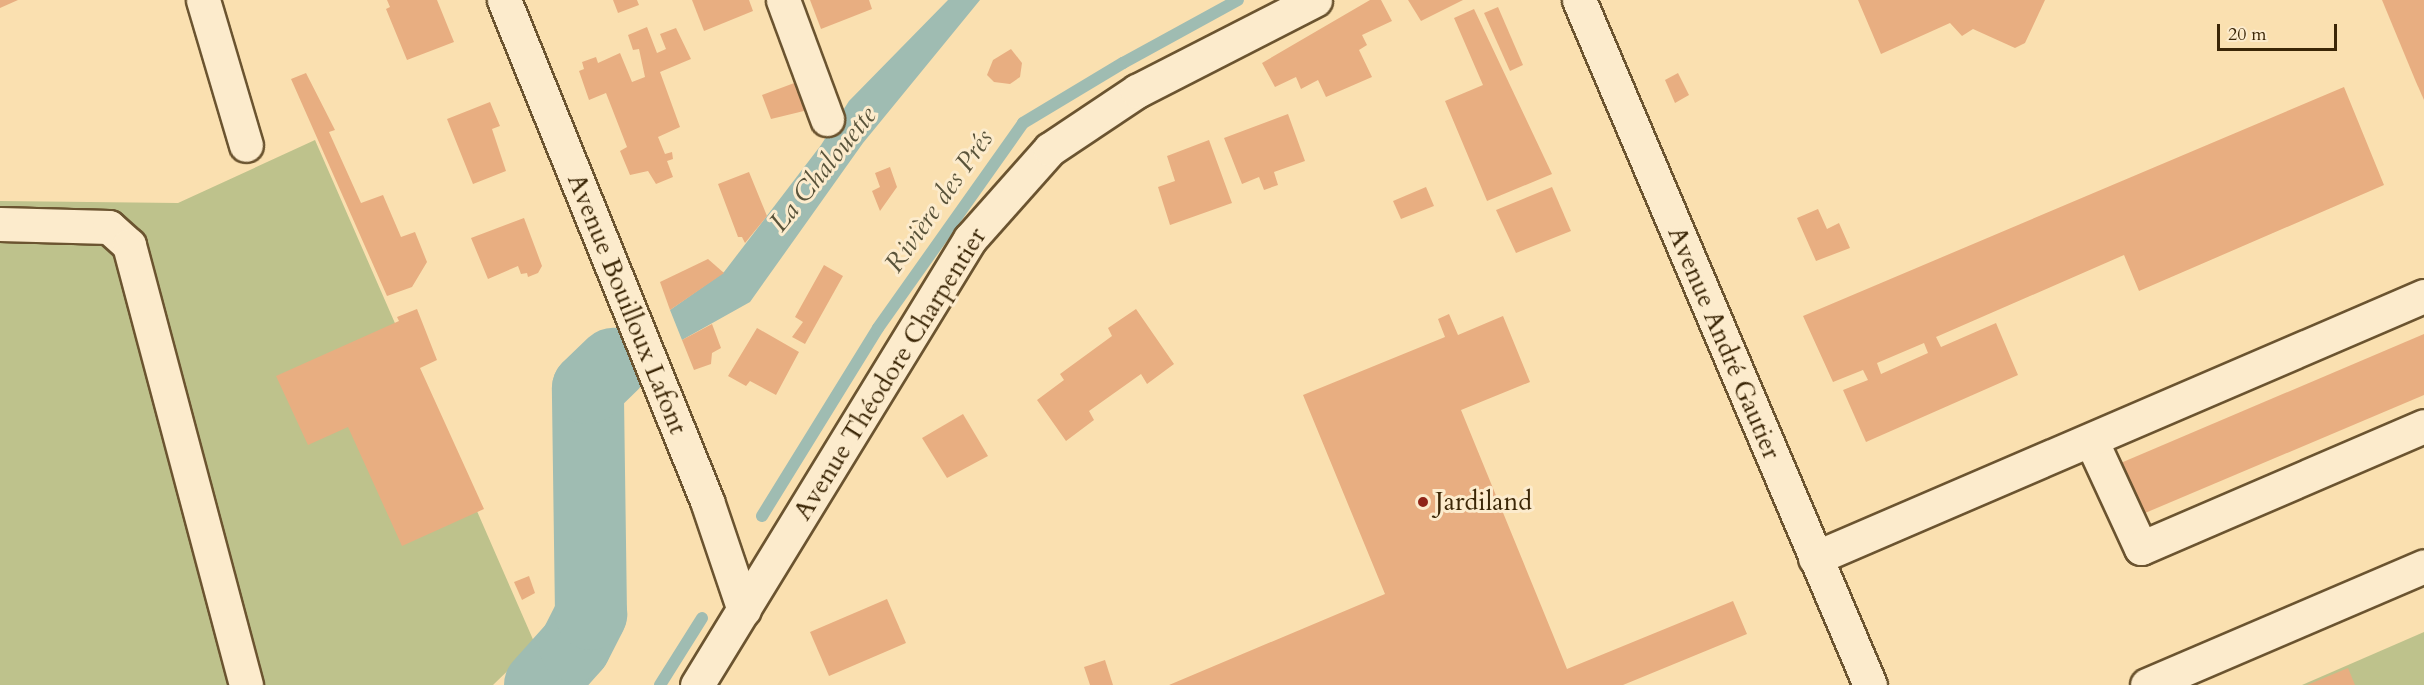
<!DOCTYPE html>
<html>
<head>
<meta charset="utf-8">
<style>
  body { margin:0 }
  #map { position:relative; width:2424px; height:685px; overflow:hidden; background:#fae0b0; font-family:Cardo,serif }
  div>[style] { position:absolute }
  .green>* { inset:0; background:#bec28c }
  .water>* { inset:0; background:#9fbcb2 }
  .stream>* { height:12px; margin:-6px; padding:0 6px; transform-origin:6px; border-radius:6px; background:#9fbcb2 }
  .river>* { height:72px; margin:-36px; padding:0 36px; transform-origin:36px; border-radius:36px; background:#9fbcb2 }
  .building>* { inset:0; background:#e8ae81 }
  .roads { filter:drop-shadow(2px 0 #6b5430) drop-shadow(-2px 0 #6b5430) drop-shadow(0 2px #6b5430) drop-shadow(0 -2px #6b5430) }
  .minor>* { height:33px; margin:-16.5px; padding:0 16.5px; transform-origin:16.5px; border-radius:16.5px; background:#fcebcc }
  .dots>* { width:16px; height:16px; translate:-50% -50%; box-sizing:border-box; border:3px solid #fcebcc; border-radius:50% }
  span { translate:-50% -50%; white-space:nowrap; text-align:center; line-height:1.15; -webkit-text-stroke:6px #fcebcc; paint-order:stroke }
  .street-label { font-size:26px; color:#3b2606 }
  .poi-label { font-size:26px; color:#3b2606 }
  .left { translate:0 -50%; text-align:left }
  .water-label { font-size:27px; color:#59533a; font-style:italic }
  .scale { position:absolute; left:2217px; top:24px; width:120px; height:27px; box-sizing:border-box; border:3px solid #3b2606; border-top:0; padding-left:8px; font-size:18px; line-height:21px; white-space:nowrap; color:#3b2606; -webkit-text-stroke:4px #fcebcc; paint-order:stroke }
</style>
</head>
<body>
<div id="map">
  <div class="green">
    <div style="clip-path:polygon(315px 140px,535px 644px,493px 685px,0 685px,0 201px,178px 203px)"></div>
    <div style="clip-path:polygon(2424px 632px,2424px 685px,2302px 685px)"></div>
  </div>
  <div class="water">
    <div style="clip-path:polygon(948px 0,980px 0,863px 143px,750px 302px,682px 340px,670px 310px,724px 272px,821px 145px,849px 101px)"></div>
  </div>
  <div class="stream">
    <div style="left:762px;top:516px;width:221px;rotate:-58.3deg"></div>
    <div style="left:878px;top:328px;width:251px;rotate:-54.7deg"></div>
    <div style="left:1023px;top:123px;width:117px;rotate:-31deg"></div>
    <div style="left:1123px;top:63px;width:131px;rotate:-28.7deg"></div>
    <div style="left:660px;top:685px;width:79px;rotate:-57.9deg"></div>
  </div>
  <div class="river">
    <div style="left:540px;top:685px;width:52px;rotate:-48.1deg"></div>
    <div style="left:575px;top:646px;width:36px;rotate:-63deg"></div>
    <div style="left:591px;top:614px;width:226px;rotate:-90.8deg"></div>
    <div style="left:588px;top:388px;width:35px;rotate:-44deg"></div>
  </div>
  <div class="building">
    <div style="clip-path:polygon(0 0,18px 0,0 8px)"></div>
    <div style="clip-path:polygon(387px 0,437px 0,454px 42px,407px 60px,386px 9px,390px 7px)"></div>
    <div style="clip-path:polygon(613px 0,637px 0,639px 5px,618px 13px)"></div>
    <div style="clip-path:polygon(692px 0,749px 0,753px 11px,704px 31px)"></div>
    <div style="clip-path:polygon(810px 0,869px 0,872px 9px,821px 29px)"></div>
    <div style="clip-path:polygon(1370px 0,1381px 0,1392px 21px,1362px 35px,1367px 45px,1359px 50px,1372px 77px,1326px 97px,1318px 80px,1301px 89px,1296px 77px,1275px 87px,1262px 63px)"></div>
    <div style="clip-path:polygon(1408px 0,1463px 0,1421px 21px)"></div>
    <div style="clip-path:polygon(1858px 0,2045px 0,2025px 43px,2015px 48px,1973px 29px,1962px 36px,1950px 23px,1881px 54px)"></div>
    <div style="clip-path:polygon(2382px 0,2424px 0,2424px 100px,2416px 82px)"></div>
    <div style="clip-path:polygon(1498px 7px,1523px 65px,1510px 71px,1484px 13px)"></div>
    <div style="clip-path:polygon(1474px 9px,1552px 174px,1487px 201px,1445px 101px,1483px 85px,1454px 18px)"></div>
    <div style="clip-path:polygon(647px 27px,657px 53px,666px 49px,660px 34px,676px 28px,691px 59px,660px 72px,680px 127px,658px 137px,665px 154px,672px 152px,673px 159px,667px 161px,673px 177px,656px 184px,648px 171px,630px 175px,620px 151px,627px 147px,606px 93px,589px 100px,579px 71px,584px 69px,582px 62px,596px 57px,598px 63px,620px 53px,632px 82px,645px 77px,639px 49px,633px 50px,628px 35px)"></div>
    <div style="clip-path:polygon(1011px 49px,1022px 63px,1020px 77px,1010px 84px,994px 82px,987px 75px,993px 60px)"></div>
    <div style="clip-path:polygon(306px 73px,335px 130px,329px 132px,361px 203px,383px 195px,401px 237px,415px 232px,427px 262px,412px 287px,387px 296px,291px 79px)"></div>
    <div style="clip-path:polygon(1678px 73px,1689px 95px,1675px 103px,1665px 80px)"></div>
    <div style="clip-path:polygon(797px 82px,808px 110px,771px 119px,762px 95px)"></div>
    <div style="clip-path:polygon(evenodd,2344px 87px,2384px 185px,2139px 291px,2124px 255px,1936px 337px,1941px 347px,1996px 323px,2018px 375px,1866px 442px,1843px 390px,1868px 380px,1863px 370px,1833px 382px,1803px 316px,2344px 87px,1924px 343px,1928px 353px,1881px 374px,1877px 363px,1924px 343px)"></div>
    <div style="clip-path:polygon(490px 102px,500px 126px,492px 129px,506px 171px,473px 184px,447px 119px)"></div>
    <div style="clip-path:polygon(1288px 114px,1305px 161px,1274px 172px,1278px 185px,1264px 190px,1259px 177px,1242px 184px,1224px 138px)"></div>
    <div style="clip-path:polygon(1209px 140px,1232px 203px,1170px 225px,1158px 187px,1175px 181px,1167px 156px)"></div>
    <div style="clip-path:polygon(890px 167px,897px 187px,880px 211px,872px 191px,880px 187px,875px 173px)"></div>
    <div style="clip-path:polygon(749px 172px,767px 216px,745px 243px,742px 237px,738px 237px,718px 184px)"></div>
    <div style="clip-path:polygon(1426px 187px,1434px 206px,1401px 219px,1393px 201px)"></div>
    <div style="clip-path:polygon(1552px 187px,1571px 231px,1516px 253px,1496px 210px)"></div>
    <div style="clip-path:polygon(1818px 209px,1827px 229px,1839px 223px,1850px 248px,1816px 261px,1797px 218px)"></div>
    <div style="clip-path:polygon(524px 218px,542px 266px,538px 273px,528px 277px,527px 273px,521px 274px,518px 266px,488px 279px,471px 238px)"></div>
    <div style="clip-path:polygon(708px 259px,724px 273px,670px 310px,660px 282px)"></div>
    <div style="clip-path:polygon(824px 265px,843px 276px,805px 344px,792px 337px,803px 322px,795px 317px)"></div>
    <div style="clip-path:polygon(417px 309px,437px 360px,420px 368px,484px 509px,402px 546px,348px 427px,308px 445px,276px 376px,399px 321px,397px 317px)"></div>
    <div style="clip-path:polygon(1136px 309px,1174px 364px,1147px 384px,1141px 374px,1089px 411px,1094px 420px,1066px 441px,1037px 400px,1064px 380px,1060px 374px,1112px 336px,1108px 328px)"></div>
    <div style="clip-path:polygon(1449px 314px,1458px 335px,1503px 316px,1530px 382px,1461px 410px,1567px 669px,1733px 601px,1747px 634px,1623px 685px,1169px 685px,1385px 594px,1303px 395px,1445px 337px,1438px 319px)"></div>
    <div style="clip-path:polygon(712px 324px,721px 348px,712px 353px,711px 364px,694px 370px,682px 340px)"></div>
    <div style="clip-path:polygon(757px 328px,799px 352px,776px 395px,750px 381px,746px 386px,728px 376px)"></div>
    <div style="clip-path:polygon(2424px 334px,2424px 395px,2138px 516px,2116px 465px)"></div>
    <div style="clip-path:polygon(963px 414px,988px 456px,947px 478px,922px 438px)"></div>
    <div style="clip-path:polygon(529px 576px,535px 593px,522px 600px,514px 582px)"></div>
    <div style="clip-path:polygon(887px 599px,906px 643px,829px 676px,810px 632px)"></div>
    <div style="clip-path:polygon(1105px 660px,1113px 685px,1090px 685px,1084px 667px)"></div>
    <div style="clip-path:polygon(2348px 668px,2355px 685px,2307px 685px)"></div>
  </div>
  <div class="roads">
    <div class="minor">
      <div style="left:203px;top:0;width:151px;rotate:73.5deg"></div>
      <div style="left:504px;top:0;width:541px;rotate:67.94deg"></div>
      <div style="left:707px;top:501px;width:115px;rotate:71.3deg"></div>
      <div style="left:783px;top:0;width:127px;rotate:69.7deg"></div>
      <div style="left:1579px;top:0;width:744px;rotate:66.98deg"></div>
      <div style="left:0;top:224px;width:109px;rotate:1.6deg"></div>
      <div style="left:109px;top:227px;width:27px;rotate:42deg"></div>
      <div style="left:129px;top:245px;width:455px;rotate:75.1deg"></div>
      <div style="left:2091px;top:440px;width:119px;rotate:65.2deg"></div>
      <div style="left:2141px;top:548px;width:308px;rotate:-23.3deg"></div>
      <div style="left:1815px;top:558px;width:663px;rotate:-23.28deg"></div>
      <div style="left:697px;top:685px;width:523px;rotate:-58.53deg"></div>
      <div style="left:970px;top:239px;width:120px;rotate:-48.4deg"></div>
      <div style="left:1050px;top:149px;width:105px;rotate:-33.7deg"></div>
      <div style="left:1137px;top:91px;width:200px;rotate:-27.1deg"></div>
      <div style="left:2147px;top:685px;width:301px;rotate:-23.2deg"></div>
    </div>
  </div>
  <div class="dots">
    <div style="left:1423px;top:502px;background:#8f2418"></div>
  </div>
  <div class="street-label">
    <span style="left:627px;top:304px;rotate:68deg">Avenue Bouilloux Lafont</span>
    <span style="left:1724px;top:343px;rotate:67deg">Avenue André Gautier</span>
    <span style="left:890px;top:374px;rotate:-58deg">Avenue Théodore Charpentier</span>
  </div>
  <div class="poi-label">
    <span class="left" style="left:1435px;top:502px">Jardiland</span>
  </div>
  <div class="water-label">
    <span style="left:823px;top:169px;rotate:-51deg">La Chalouette</span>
    <span style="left:939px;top:201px;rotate:-55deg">Rivière des Prés</span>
  </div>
  <div class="scale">20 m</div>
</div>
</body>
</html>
